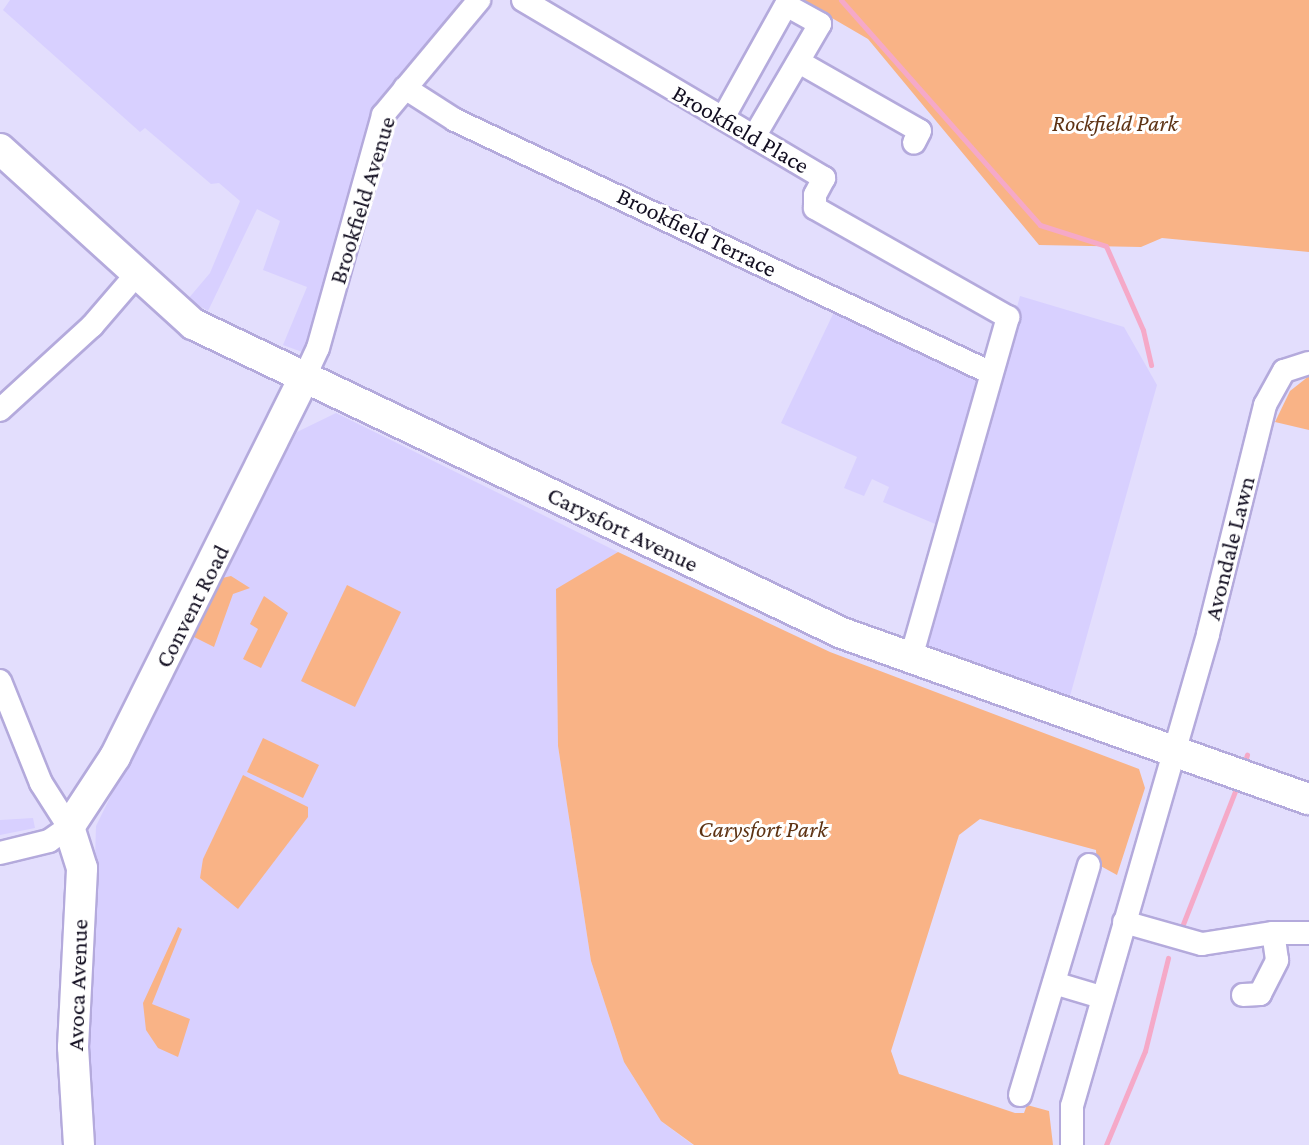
<!DOCTYPE html>
<html>
<head>
<meta charset="utf-8">
<style>
  body { margin:0 }
  #map { position:relative; width:1309px; height:1145px; overflow:hidden; background:#e3defd; font-family:"Crimson Pro",serif }
  div>[style] { position:absolute }
  .built>* { inset:0; background:#d8d0ff }
  .green>* { inset:0; background:#f9b386 }
  .stream>* { height:5px; margin:-2.5px; padding:0 2.5px; transform-origin:2.5px; border-radius:2.5px; background:#f5a9c8 }
  .roads { filter:drop-shadow(2px 0 #b4aadc) drop-shadow(-2px 0 #b4aadc) drop-shadow(0 2px #b4aadc) drop-shadow(0 -2px #b4aadc) }
  .street>* { height:22px; margin:-11px; padding:0 11px; transform-origin:11px; border-radius:11px; background:#fff }
  .secondary>* { height:30px; margin:-15px; padding:0 15px; transform-origin:15px; border-radius:15px; background:#fff }
  span { translate:-50% -50%; white-space:nowrap; text-align:center; line-height:1.15; -webkit-text-stroke:6px #fff; paint-order:stroke }
  .park-label { font-size:24px; color:#5e3314; font-style:italic }
  .street-label { font-size:24px; color:#120e20 }
</style>
</head>
<body>
<div id="map">
  <div class="built">
    <div style="clip-path:polygon(10px 0,463px 0,372px 108px,314px 327px,302px 352px,283px 345px,307px 287px,263px 270px,280px 221px,257px 209px,208px 311px,188px 299px,210px 273px,240px 201px,219px 183px,211px 184px,145px 128px,140px 132px,3px 10px)"></div>
    <div style="clip-path:polygon(1020px 296px,1124px 327px,1157px 385px,1070px 696px,930px 651px,922px 642px,1008px 363px,1005px 351px)"></div>
    <div style="clip-path:polygon(834px 312px,982px 377px,940px 526px,883px 502px,889px 487px,872px 479px,864px 496px,844px 488px,857px 457px,781px 423px)"></div>
    <div style="clip-path:polygon(336px 413px,618px 552px,557px 589px,558px 746px,591px 961px,624px 1062px,661px 1121px,693px 1145px,92px 1145px,89px 1054px,96px 826px,218px 579px,297px 432px)"></div>
    <div style="clip-path:polygon(33px 818px,35px 828px,0 835px,0 820px)"></div>
  </div>
  <div class="green">
    <div style="clip-path:polygon(801px 0,1309px 0,1309px 252px,1162px 238px,1141px 247px,1039px 245px,868px 39px)"></div>
    <div style="clip-path:polygon(1309px 376px,1309px 430px,1275px 422px,1290px 391px)"></div>
    <div style="clip-path:polygon(618px 552px,830px 652px,1139px 769px,1145px 788px,1117px 875px,1097px 864px,1096px 850px,980px 819px,959px 835px,891px 1051px,899px 1074px,1015px 1113px,1024px 1113px,1027px 1105px,1049px 1111px,1053px 1145px,694px 1145px,661px 1121px,624px 1062px,591px 961px,558px 746px,556px 589px)"></div>
    <div style="clip-path:polygon(231px 576px,250px 588px,233px 594px,214px 647px,190px 635px,218px 579px)"></div>
    <div style="clip-path:polygon(347px 585px,401px 612px,355px 707px,301px 681px)"></div>
    <div style="clip-path:polygon(264px 596px,288px 613px,261px 668px,243px 659px,258px 629px,250px 624px)"></div>
    <div style="clip-path:polygon(263px 738px,319px 765px,303px 798px,247px 772px)"></div>
    <div style="clip-path:polygon(243px 775px,308px 807px,308px 817px,238px 909px,200px 878px,203px 859px)"></div>
    <div style="clip-path:polygon(178px 927px,182px 929px,152px 1004px,190px 1019px,178px 1057px,158px 1048px,146px 1030px,143px 1003px)"></div>
  </div>
  <div class="stream">
    <div style="left:841px;top:0;width:300px;rotate:48.5deg"></div>
    <div style="left:1040px;top:225px;width:69px;rotate:17.7deg"></div>
    <div style="left:1106px;top:246px;width:92px;rotate:66.2deg"></div>
    <div style="left:1143px;top:330px;width:36px;rotate:77deg"></div>
    <div style="left:1243px;top:767px;width:13px;rotate:-72deg"></div>
    <div style="left:1183px;top:924px;width:150px;rotate:-68.6deg"></div>
    <div style="left:1106px;top:1145px;width:102px;rotate:-67.5deg"></div>
    <div style="left:1145px;top:1051px;width:96px;rotate:-76.1deg"></div>
  </div>
  <div class="roads">
    <div class="street">
      <div style="left:523px;top:0;width:350px;rotate:30.6deg"></div>
      <div style="left:824px;top:178px;width:19px;rotate:118deg"></div>
      <div style="left:815px;top:195px;width:13px;rotate:90deg"></div>
      <div style="left:815px;top:208px;width:222px;rotate:29.5deg"></div>
      <div style="left:1008px;top:317px;width:357px;rotate:105.9deg"></div>
      <div style="left:799px;top:62px;width:139px;rotate:29.7deg"></div>
      <div style="left:920px;top:131px;width:13px;rotate:117deg"></div>
      <div style="left:405px;top:88px;width:59px;rotate:32.6deg"></div>
      <div style="left:455px;top:120px;width:593px;rotate:25.27deg"></div>
      <div style="left:723px;top:118px;width:129px;rotate:-60.9deg"></div>
      <div style="left:786px;top:5px;width:39px;rotate:29deg"></div>
      <div style="left:820px;top:24px;width:131px;rotate:120.3deg"></div>
      <div style="left:304px;top:378px;width:33px;rotate:-65deg"></div>
      <div style="left:318px;top:348px;width:242px;rotate:-74.4deg"></div>
      <div style="left:383px;top:115px;width:150px;rotate:-50.1deg"></div>
      <div style="left:0;top:410px;width:125px;rotate:-42.4deg"></div>
      <div style="left:92px;top:326px;width:66px;rotate:-49.3deg"></div>
      <div style="left:0;top:681px;width:110px;rotate:68.1deg"></div>
      <div style="left:41px;top:783px;width:52px;rotate:57.5deg"></div>
      <div style="left:69px;top:827px;width:24px;rotate:145deg"></div>
      <div style="left:49px;top:841px;width:50px;rotate:166.2deg"></div>
      <div style="left:1124px;top:922px;width:81px;rotate:15.8deg"></div>
      <div style="left:1202px;top:944px;width:72px;rotate:-8.8deg"></div>
      <div style="left:1054px;top:983px;width:49px;rotate:16.6deg"></div>
      <div style="left:1243px;top:995px;width:17px;rotate:-3deg"></div>
      <div style="left:1260px;top:994px;width:38px;rotate:-63deg"></div>
      <div style="left:1277px;top:960px;width:27px;rotate:-98deg"></div>
      <div style="left:1273px;top:933px;width:36px"></div>
      <div style="left:1020px;top:1095px;width:240px;rotate:-73.3deg"></div>
      <div style="left:1072px;top:1145px;width:39px;rotate:-90deg"></div>
      <div style="left:1072px;top:1106px;width:491px;rotate:-73.9deg"></div>
      <div style="left:1208px;top:634px;width:236px;rotate:-76deg"></div>
      <div style="left:1265px;top:405px;width:39px;rotate:-61deg"></div>
      <div style="left:1284px;top:371px;width:26px;rotate:-18deg"></div>
    </div>
    <div class="secondary">
      <div style="left:0;top:149px;width:261px;rotate:42.2deg"></div>
      <div style="left:193px;top:324px;width:719px;rotate:25.46deg"></div>
      <div style="left:842px;top:633px;width:496px;rotate:19.6deg"></div>
      <div style="left:79px;top:1145px;width:98px;rotate:-93.5deg"></div>
      <div style="left:73px;top:1047px;width:179px;rotate:-87.1deg"></div>
      <div style="left:82px;top:868px;width:43px;rotate:-107.6deg"></div>
      <div style="left:69px;top:827px;width:84px;rotate:-56.7deg"></div>
      <div style="left:115px;top:757px;width:424px;rotate:-63.5deg"></div>
    </div>
  </div>
  <div class="park-label">
    <span style="left:1115px;top:123px">Rockfield Park</span>
    <span style="left:763px;top:829px">Carysfort Park</span>
  </div>
  <div class="street-label">
    <span style="left:741px;top:129px;rotate:30deg">Brookfield Place</span>
    <span style="left:362px;top:200px;rotate:-73deg">Brookfield Avenue</span>
    <span style="left:697px;top:232px;rotate:26deg">Brookfield Terrace</span>
    <span style="left:623px;top:529px;rotate:26deg">Carysfort Avenue</span>
    <span style="left:1229px;top:548px;rotate:-76deg">Avondale Lawn</span>
    <span style="left:192px;top:606px;rotate:-63deg">Convent Road</span>
    <span style="left:77px;top:985px;rotate:-88deg">Avoca Avenue</span>
  </div>
</div>
</body>
</html>
